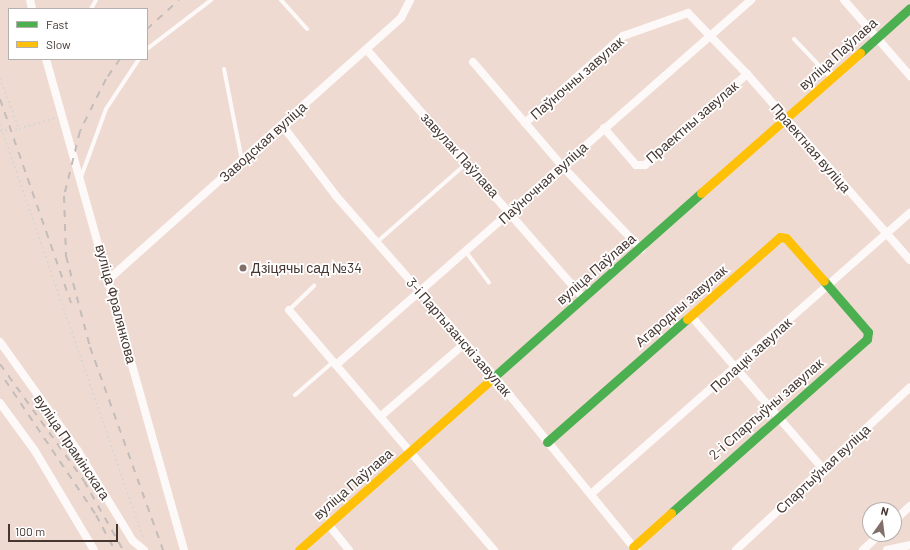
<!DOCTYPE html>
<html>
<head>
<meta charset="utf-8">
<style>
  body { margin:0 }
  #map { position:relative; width:910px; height:550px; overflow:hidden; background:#efdad2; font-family:Barlow,sans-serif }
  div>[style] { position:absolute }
  .path>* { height:1.5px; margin-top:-0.75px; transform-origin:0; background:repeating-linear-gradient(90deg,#dbd5d3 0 2px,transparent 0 5px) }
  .lane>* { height:4px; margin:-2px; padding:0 2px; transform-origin:2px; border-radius:2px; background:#fdf9f8 }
  .street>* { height:8px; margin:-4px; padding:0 4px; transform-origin:4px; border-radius:4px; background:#fdf9f8 }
  .fast>* { height:9px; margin:-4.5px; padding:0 4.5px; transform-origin:4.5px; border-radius:4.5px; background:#4caf50 }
  .slow>* { height:9px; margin:-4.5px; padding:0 4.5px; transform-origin:4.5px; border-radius:4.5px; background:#ffc107 }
  .rail>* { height:2px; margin-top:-1px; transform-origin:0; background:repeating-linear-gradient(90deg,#c2bcba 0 7px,transparent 0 14px) }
  .dots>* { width:11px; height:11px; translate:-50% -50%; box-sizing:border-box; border:2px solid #fff; border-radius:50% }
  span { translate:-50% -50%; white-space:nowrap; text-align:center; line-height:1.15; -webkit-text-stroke:3.5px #fff; paint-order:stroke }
  .street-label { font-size:14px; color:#463731 }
  .poi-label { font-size:14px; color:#463731 }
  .left { translate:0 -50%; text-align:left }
  .legend { position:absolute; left:8px; top:8px; width:140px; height:52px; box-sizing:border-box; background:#fff; border:1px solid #b5afad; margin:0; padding:5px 7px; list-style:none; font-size:12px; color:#463731 }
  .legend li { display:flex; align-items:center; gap:8px; height:20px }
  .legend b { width:20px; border:1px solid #b5afad }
  .north { position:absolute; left:862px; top:502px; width:40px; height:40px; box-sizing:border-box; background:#fff; border:1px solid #b5afad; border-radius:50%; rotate:14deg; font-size:11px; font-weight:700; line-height:16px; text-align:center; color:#463731 }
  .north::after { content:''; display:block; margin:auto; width:14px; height:18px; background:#817069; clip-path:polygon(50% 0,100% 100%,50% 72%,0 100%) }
  .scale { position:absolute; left:8px; top:524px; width:110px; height:18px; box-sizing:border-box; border:2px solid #463731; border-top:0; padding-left:5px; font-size:12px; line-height:14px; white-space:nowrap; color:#463731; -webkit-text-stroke:3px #fff; paint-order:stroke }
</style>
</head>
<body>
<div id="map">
  <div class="path">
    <div style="left:0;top:78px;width:54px;rotate:69.6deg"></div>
    <div style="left:19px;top:129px;width:38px;rotate:-17deg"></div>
    <div style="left:0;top:124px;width:440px;rotate:70.9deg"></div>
    <div style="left:0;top:131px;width:19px;rotate:-6deg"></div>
  </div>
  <div class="lane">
    <div style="left:281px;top:0;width:39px;rotate:48deg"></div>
    <div style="left:91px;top:9px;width:10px;rotate:-61deg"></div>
    <div style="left:794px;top:39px;width:52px;rotate:46.5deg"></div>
    <div style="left:147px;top:49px;width:81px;rotate:-37.4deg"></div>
    <div style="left:224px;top:69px;width:94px;rotate:78.9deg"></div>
    <div style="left:81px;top:177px;width:72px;rotate:-69.8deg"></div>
    <div style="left:106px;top:109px;width:60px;rotate:-56.6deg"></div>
    <div style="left:377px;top:242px;width:120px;rotate:-41.3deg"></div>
    <div style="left:466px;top:252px;width:38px;rotate:53deg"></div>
    <div style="left:289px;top:310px;width:35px;rotate:-44deg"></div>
    <div style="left:295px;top:395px;width:50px;rotate:-41deg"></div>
  </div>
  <div class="street">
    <div style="left:30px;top:0;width:9px;rotate:77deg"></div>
    <div style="left:844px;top:0;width:101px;rotate:49deg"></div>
    <div style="left:367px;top:50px;width:329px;rotate:48.9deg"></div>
    <div style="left:46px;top:59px;width:510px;rotate:74.3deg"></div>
    <div style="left:473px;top:62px;width:137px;rotate:49.4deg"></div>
    <div style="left:562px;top:166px;width:115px;rotate:46.4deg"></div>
    <div style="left:525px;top:123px;width:131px;rotate:-41.6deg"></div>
    <div style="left:623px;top:36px;width:69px;rotate:-19.5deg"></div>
    <div style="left:688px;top:13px;width:85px;rotate:46deg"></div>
    <div style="left:747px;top:74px;width:247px;rotate:48.8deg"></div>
    <div style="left:282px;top:125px;width:89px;rotate:52.7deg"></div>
    <div style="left:336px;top:196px;width:240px;rotate:48.7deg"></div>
    <div style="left:494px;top:376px;width:225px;rotate:50.8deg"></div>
    <div style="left:604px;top:128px;width:49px;rotate:49.1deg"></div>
    <div style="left:636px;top:165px;width:9px"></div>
    <div style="left:645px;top:165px;width:137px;rotate:-41.7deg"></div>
    <div style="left:109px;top:279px;width:392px;rotate:-41.8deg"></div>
    <div style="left:401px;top:18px;width:20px;rotate:-63deg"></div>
    <div style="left:289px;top:310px;width:316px;rotate:49.5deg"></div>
    <div style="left:691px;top:316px;width:202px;rotate:49.2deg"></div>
    <div style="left:0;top:342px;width:134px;rotate:54.4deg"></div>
    <div style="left:78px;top:451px;width:105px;rotate:58.6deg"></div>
    <div style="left:133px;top:541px;width:14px;rotate:39deg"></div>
    <div style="left:336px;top:365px;width:553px;rotate:-41.33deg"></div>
    <div style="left:0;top:403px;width:59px;rotate:53.9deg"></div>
    <div style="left:35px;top:451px;width:115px;rotate:59.2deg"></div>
    <div style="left:381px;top:416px;width:110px;rotate:-40.9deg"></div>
    <div style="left:591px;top:494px;width:425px;rotate:-41.4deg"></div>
    <div style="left:894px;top:521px;width:22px;rotate:-43deg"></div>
    <div style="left:328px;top:524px;width:33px;rotate:51deg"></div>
    <div style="left:736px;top:550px;width:238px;rotate:-43.1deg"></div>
    <div style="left:863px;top:550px;width:23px;rotate:-43deg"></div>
    <div style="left:887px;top:550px;width:24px;rotate:-12deg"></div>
  </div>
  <div class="fast">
    <div style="left:860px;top:53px;width:67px;rotate:-42deg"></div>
    <div style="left:488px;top:382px;width:285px;rotate:-41.6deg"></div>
    <div style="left:547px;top:442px;width:186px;rotate:-41.3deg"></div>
    <div style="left:671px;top:513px;width:262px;rotate:-41.6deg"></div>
    <div style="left:867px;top:339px;width:7px;rotate:-82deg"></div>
    <div style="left:868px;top:332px;width:67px;rotate:-130.8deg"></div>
  </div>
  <div class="slow">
    <div style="left:701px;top:193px;width:212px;rotate:-41.4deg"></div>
    <div style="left:687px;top:319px;width:124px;rotate:-41.4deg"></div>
    <div style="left:780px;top:237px;width:6px;rotate:9deg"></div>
    <div style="left:786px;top:238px;width:57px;rotate:48.5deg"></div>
    <div style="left:633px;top:547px;width:51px;rotate:-41.8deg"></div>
    <div style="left:299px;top:550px;width:253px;rotate:-41.6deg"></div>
  </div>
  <div class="rail">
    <div style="left:147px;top:29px;width:43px;rotate:-42.2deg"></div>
    <div style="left:120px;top:59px;width:24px;rotate:125deg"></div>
    <div style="left:106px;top:79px;width:58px;rotate:116.6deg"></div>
    <div style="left:80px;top:131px;width:67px;rotate:103.8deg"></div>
    <div style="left:64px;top:196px;width:60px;rotate:88.1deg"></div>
    <div style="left:66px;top:256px;width:94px;rotate:75.2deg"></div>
    <div style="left:90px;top:347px;width:216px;rotate:70.2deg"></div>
    <div style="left:0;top:99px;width:216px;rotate:70.8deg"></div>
    <div style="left:0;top:364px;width:144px;rotate:54.3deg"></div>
    <div style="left:84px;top:481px;width:79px;rotate:60.5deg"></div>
    <div style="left:5px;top:380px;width:163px;rotate:56deg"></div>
    <div style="left:96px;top:515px;width:40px;rotate:62deg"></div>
  </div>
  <div class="dots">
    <div style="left:243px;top:268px;background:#817069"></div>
  </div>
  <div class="street-label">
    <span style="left:838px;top:54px;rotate:-42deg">вуліца Паўлава</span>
    <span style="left:577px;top:78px;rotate:-41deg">Паўночны завулак</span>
    <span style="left:692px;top:122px;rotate:-41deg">Праектны завулак</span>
    <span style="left:263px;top:142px;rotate:-42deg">Заводская вуліца</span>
    <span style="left:811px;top:148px;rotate:49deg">Праектная вуліца</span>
    <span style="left:460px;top:155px;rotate:48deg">завулак Паўлава</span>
    <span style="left:543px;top:183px;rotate:-42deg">Паўночная вуліца</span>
    <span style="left:596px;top:269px;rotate:-41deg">вуліца Паўлава</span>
    <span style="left:116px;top:304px;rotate:75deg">вуліца Фралянкова</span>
    <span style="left:681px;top:306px;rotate:-41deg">Агародны завулак</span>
    <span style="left:459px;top:337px;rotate:49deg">3-і Партызанскі завулак</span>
    <span style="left:751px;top:355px;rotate:-42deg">Полацкі завулак</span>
    <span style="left:766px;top:409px;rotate:-41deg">2-і Спартыўны завулак</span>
    <span style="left:72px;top:447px;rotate:56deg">вуліца Прамінскага</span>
    <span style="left:823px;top:469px;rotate:-43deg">Спартыўная вуліца</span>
    <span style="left:353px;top:484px;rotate:-41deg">вуліца Паўлава</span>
  </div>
  <div class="poi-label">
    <span class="left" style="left:251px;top:268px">Дзіцячы сад №34</span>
  </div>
  <ul class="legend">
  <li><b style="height:5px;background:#4caf50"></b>Fast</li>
  <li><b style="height:5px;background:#ffc107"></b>Slow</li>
  </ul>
  <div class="north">N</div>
  <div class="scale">100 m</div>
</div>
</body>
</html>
